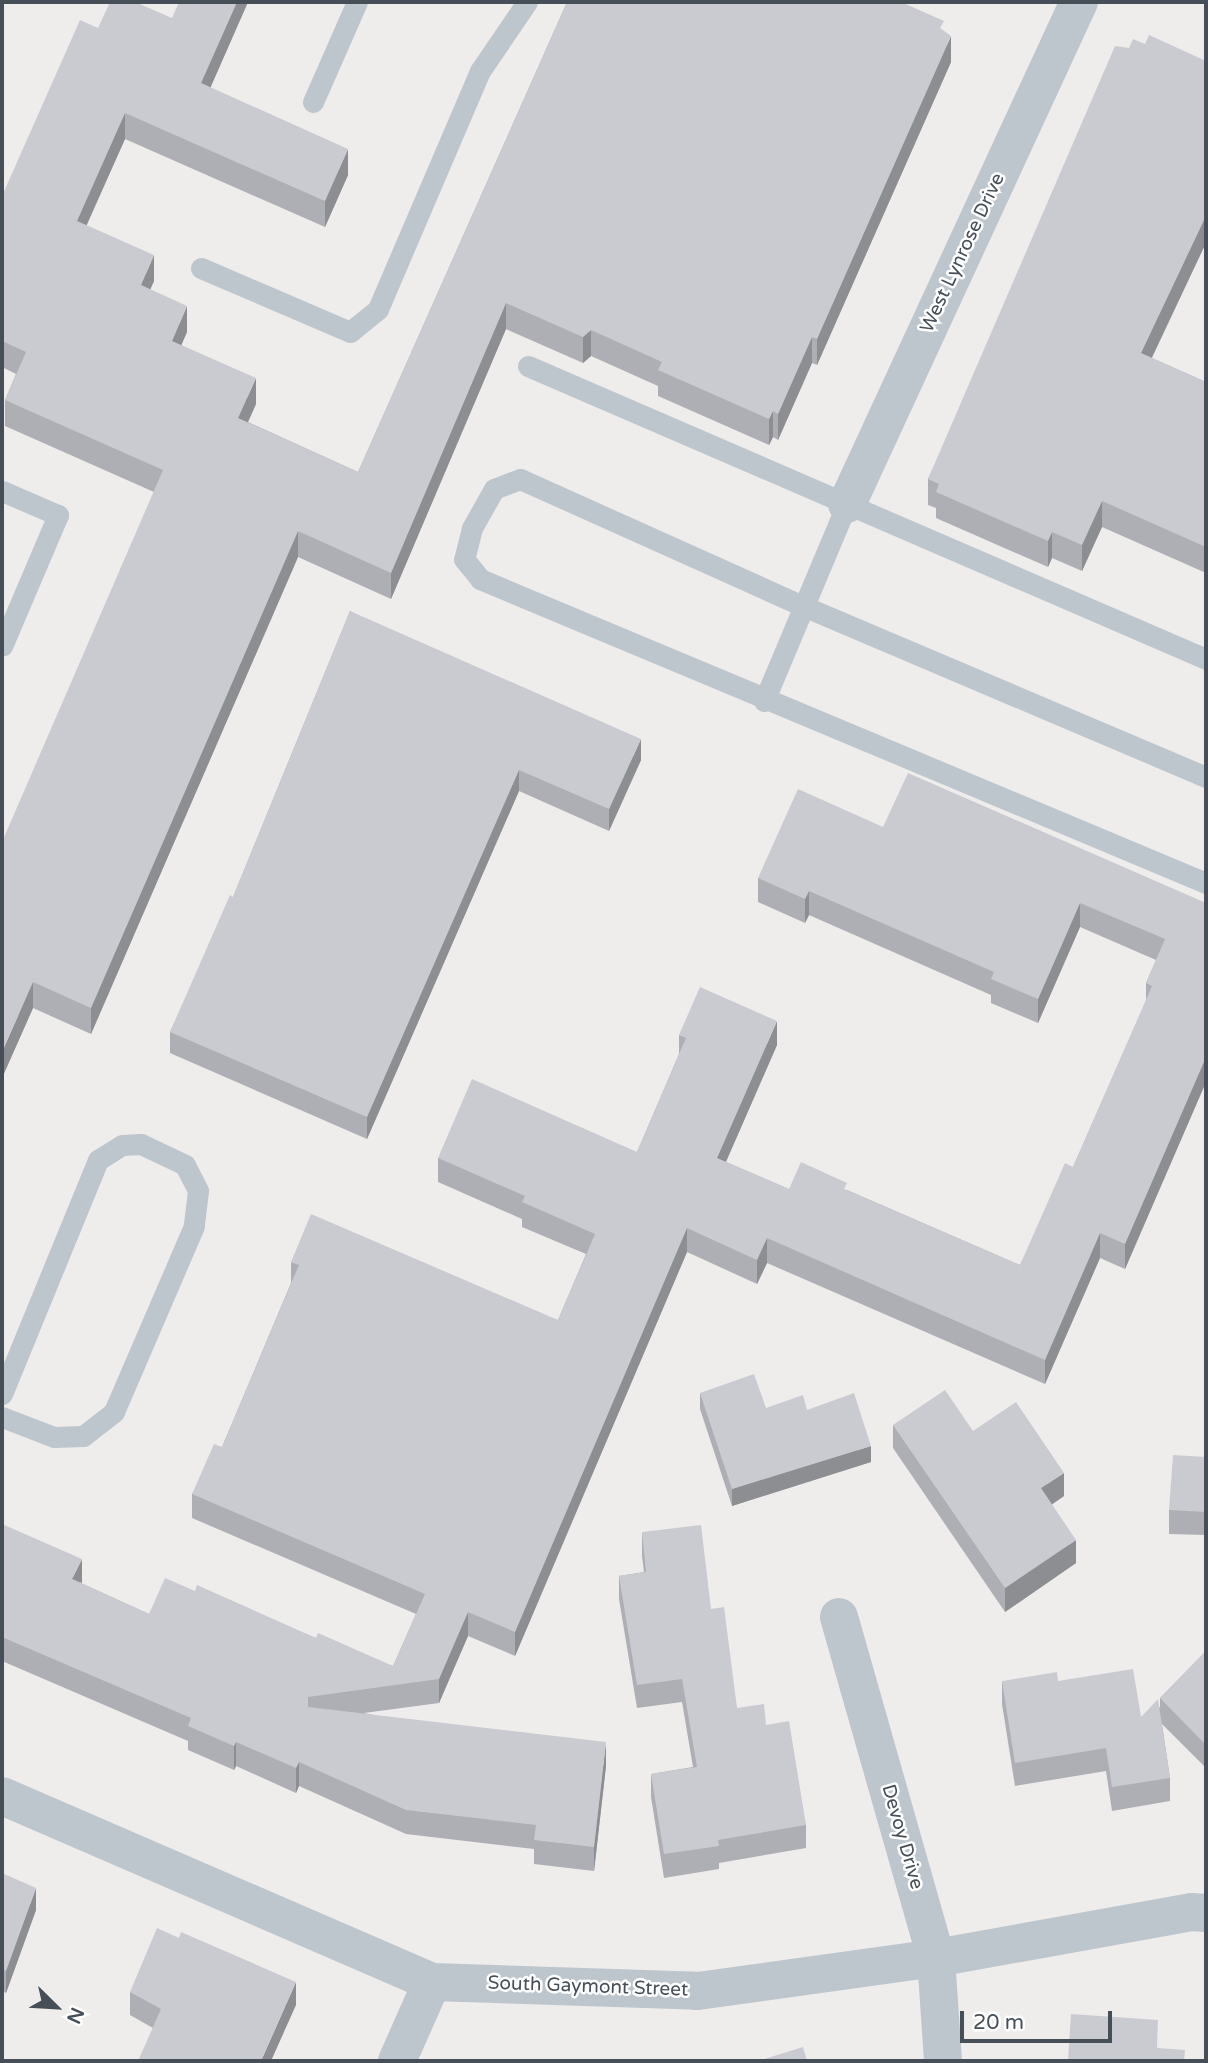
<!DOCTYPE html>
<html>
<head>
<meta charset="utf-8">
<style>
  body { margin:0 }
  #map { position:relative; width:1208px; height:2063px; overflow:hidden; background:#efecec; font-family:"Varela Round",sans-serif }
  div>[style] { position:absolute }
  .service>* { height:21px; margin:-10.5px; padding:0 10.5px; transform-origin:10.5px; border-radius:10.5px; background:#bec6cd }
  .minor>* { height:38px; margin:-19px; padding:0 19px; transform-origin:19px; border-radius:19px; background:#bec6cd }
  .wall>* { inset:0; background:#aeafb4 }
  .shaded-wall>* { inset:0; background:#8d8e92 }
  .building>* { inset:0; background:#cacbd1 }
  span { translate:-50% -50%; white-space:nowrap; text-align:center; line-height:1.15; -webkit-text-stroke:5px #fff; paint-order:stroke }
  .street-label { font-size:19px; color:#464f58 }
  .frame { position:absolute; inset:0; border:4px solid #464f58; pointer-events:none }
  .north { position:absolute; left:21px; top:1972px; width:70px; height:70px; -webkit-text-stroke:5px #fff; paint-order:stroke; rotate:114deg; font-size:19px; font-weight:700; line-height:28px; text-align:center; color:#464f58 }
  .north::after { content:''; display:block; margin:auto; width:24px; height:32px; background:#464f58; clip-path:polygon(50% 0,100% 100%,50% 72%,0 100%) }
  .scale { position:absolute; left:960px; top:2011px; width:152px; height:32px; box-sizing:border-box; border:4px solid #464f58; border-top:0; padding-left:9px; font-size:21px; line-height:24px; white-space:nowrap; color:#464f58; -webkit-text-stroke:5px #fff; paint-order:stroke }
</style>
</head>
<body>
<div id="map">
  <div class="service">
    <div style="left:313px;top:102px;width:109px;rotate:-66.3deg"></div>
    <div style="left:201px;top:268px;width:162px;rotate:23.2deg"></div>
    <div style="left:350px;top:332px;width:36px;rotate:-39deg"></div>
    <div style="left:378px;top:309px;width:259px;rotate:-66.8deg"></div>
    <div style="left:480px;top:71px;width:83px;rotate:-55.7deg"></div>
    <div style="left:528px;top:366px;width:739px;rotate:23.37deg"></div>
    <div style="left:2px;top:491px;width:61px;rotate:23.2deg"></div>
    <div style="left:58px;top:515px;width:142px;rotate:113.1deg"></div>
    <div style="left:764px;top:701px;width:214px;rotate:-67.2deg"></div>
    <div style="left:1206px;top:777px;width:436px;rotate:-157deg"></div>
    <div style="left:805px;top:607px;width:312px;rotate:-155.8deg"></div>
    <div style="left:520px;top:479px;width:28px;rotate:159deg"></div>
    <div style="left:494px;top:489px;width:45px;rotate:119.4deg"></div>
    <div style="left:472px;top:528px;width:32px;rotate:104deg"></div>
    <div style="left:464px;top:559px;width:26px;rotate:51deg"></div>
    <div style="left:480px;top:579px;width:787px;rotate:22.72deg"></div>
    <div style="left:2px;top:1394px;width:253px;rotate:-67.7deg"></div>
    <div style="left:98px;top:1160px;width:28px;rotate:-32deg"></div>
    <div style="left:122px;top:1145px;width:19px;rotate:-3deg"></div>
    <div style="left:141px;top:1144px;width:49px;rotate:25.5deg"></div>
    <div style="left:185px;top:1165px;width:29px;rotate:63deg"></div>
    <div style="left:198px;top:1191px;width:35px;rotate:97deg"></div>
    <div style="left:194px;top:1226px;width:202px;rotate:113.3deg"></div>
    <div style="left:114px;top:1412px;width:39px;rotate:142deg"></div>
    <div style="left:83px;top:1436px;width:29px;rotate:178deg"></div>
    <div style="left:54px;top:1437px;width:56px;rotate:-159deg"></div>
  </div>
  <div class="minor">
    <div style="left:847px;top:504px;width:553px;rotate:-65.2deg"></div>
    <div style="left:839px;top:1617px;width:355px;rotate:74.1deg"></div>
    <div style="left:936px;top:1958px;width:103px;rotate:86.1deg"></div>
    <div style="left:2px;top:1796px;width:469px;rotate:23.4deg"></div>
    <div style="left:432px;top:1982px;width:266px;rotate:1.9deg"></div>
    <div style="left:698px;top:1991px;width:240px;rotate:-7.9deg"></div>
    <div style="left:936px;top:1958px;width:260px;rotate:-10.2deg"></div>
    <div style="left:1192px;top:1912px;width:14px;rotate:4deg"></div>
    <div style="left:397px;top:2061px;width:86px;rotate:-66.1deg"></div>
  </div>
  <div class="wall">
    <div style="clip-path:polygon(248px 2px,210px 88px,348px 175px,325px 227px,125px 139px,86px 225px,154px 281px,150px 289px,187px 332px,181px 345px,256px 404px,248px 422px,358px 472px,567px 2px,944px 31px,951px 62px,817px 365px,812px 363px,778px 440px,773px 437px,769px 445px,658px 396px,658px 386px,591px 356px,583px 363px,506px 329px,391px 599px,298px 557px,91px 1034px,33px 1008px,2px 1078px,154px 492px,5px 426px,5px 400px,16px 374px,2px 367px,2px 196px,98px 28px,172px 18px)"></div>
    <div style="clip-path:polygon(1145px 44px,1206px 61px,1206px 247px,1204px 247px,1152px 358px,1206px 382px,1206px 573px,1102px 527px,1082px 571px,1052px 558px,1048px 567px,936px 518px,936px 508px,928px 505px,928px 479px,1129px 48px)"></div>
    <div style="clip-path:polygon(350px 611px,641px 760px,609px 831px,519px 791px,367px 1139px,170px 1053px,170px 1032px,233px 897px)"></div>
    <div style="clip-path:polygon(883px 827px,1206px 903px,1206px 1082px,1125px 1269px,1100px 1258px,1045px 1384px,767px 1263px,757px 1284px,687px 1252px,515px 1656px,468px 1636px,439px 1703px,364px 1713px,606px 1766px,594px 1871px,534px 1864px,534px 1849px,406px 1834px,299px 1786px,296px 1793px,236px 1766px,234px 1770px,188px 1750px,188px 1741px,2px 1661px,2px 1524px,81px 1583px,149px 1614px,195px 1591px,316px 1638px,393px 1666px,416px 1614px,192px 1518px,192px 1494px,222px 1447px,291px 1283px,291px 1262px,558px 1320px,586px 1254px,522px 1227px,522px 1219px,438px 1182px,438px 1158px,637px 1152px,679px 1054px,679px 1035px,777px 1045px,726px 1162px,789px 1189px,847px 1190px,1020px 1265px,1073px 1167px,1146px 1001px,1146px 983px,1156px 960px,1080px 927px,1038px 1023px,991px 1003px,991px 995px,809px 915px,805px 923px,758px 902px,758px 878px)"></div>
    <div style="clip-path:polygon(700px 1393px,766px 1408px,807px 1410px,871px 1462px,732px 1506px,700px 1409px)"></div>
    <div style="clip-path:polygon(893px 1425px,973px 1431px,1064px 1496px,1052px 1504px,1076px 1563px,1005px 1612px,893px 1448px)"></div>
    <div style="clip-path:polygon(1206px 1457px,1206px 1535px,1169px 1534px,1169px 1510px)"></div>
    <div style="clip-path:polygon(642px 1532px,711px 1609px,737px 1708px,766px 1725px,806px 1825px,806px 1848px,719px 1863px,719px 1869px,664px 1878px,651px 1797px,651px 1774px,693px 1767px,682px 1702px,637px 1708px,619px 1599px,619px 1576px,644px 1572px,642px 1556px)"></div>
    <div style="clip-path:polygon(1206px 1651px,1206px 1768px,1162px 1724px,1170px 1778px,1170px 1801px,1112px 1811px,1106px 1771px,1015px 1786px,1002px 1704px,1002px 1681px,1058px 1681px,1141px 1717px,1160px 1707px,1160px 1698px)"></div>
    <div style="clip-path:polygon(2px 1873px,36px 1910px,6px 1993px,2px 1991px)"></div>
    <div style="clip-path:polygon(130px 1992px,296px 2005px,153px 2028px,130px 2015px)"></div>
  </div>
  <div class="shaded-wall">
    <div style="clip-path:polygon(237px 2px,248px 2px,201px 109px,201px 83px)"></div>
    <div style="clip-path:polygon(951px 36px,951px 62px,817px 365px,817px 339px)"></div>
    <div style="clip-path:polygon(125px 113px,125px 139px,77px 247px,77px 221px)"></div>
    <div style="clip-path:polygon(348px 149px,348px 175px,325px 227px,325px 201px)"></div>
    <div style="clip-path:polygon(1204px 220px,1204px 247px,1141px 380px,1141px 353px)"></div>
    <div style="clip-path:polygon(154px 255px,154px 281px,141px 311px,141px 285px)"></div>
    <div style="clip-path:polygon(506px 303px,506px 329px,391px 599px,391px 573px)"></div>
    <div style="clip-path:polygon(187px 306px,187px 332px,172px 367px,172px 341px)"></div>
    <div style="clip-path:polygon(591px 330px,591px 356px,583px 363px,583px 337px)"></div>
    <div style="clip-path:polygon(812px 337px,812px 363px,778px 440px,778px 414px)"></div>
    <div style="clip-path:polygon(256px 378px,256px 404px,238px 444px,238px 418px)"></div>
    <div style="clip-path:polygon(773px 411px,773px 437px,769px 445px,769px 419px)"></div>
    <div style="clip-path:polygon(1102px 501px,1102px 527px,1082px 571px,1082px 545px)"></div>
    <div style="clip-path:polygon(298px 531px,298px 557px,91px 1034px,91px 1008px)"></div>
    <div style="clip-path:polygon(1052px 532px,1052px 558px,1048px 567px,1048px 541px)"></div>
    <div style="clip-path:polygon(641px 739px,641px 760px,609px 831px,609px 809px)"></div>
    <div style="clip-path:polygon(519px 770px,519px 791px,367px 1139px,367px 1117px)"></div>
    <div style="clip-path:polygon(809px 891px,809px 915px,805px 923px,805px 899px)"></div>
    <div style="clip-path:polygon(1080px 903px,1080px 927px,1038px 1023px,1038px 999px)"></div>
    <div style="clip-path:polygon(33px 982px,33px 1008px,2px 1078px,2px 1052px)"></div>
    <div style="clip-path:polygon(777px 1021px,777px 1045px,717px 1182px,717px 1158px)"></div>
    <div style="clip-path:polygon(1206px 1057px,1206px 1082px,1125px 1269px,1125px 1244px)"></div>
    <div style="clip-path:polygon(687px 1228px,687px 1252px,515px 1656px,515px 1632px)"></div>
    <div style="clip-path:polygon(1100px 1233px,1100px 1258px,1045px 1384px,1045px 1360px)"></div>
    <div style="clip-path:polygon(767px 1238px,767px 1263px,757px 1284px,757px 1260px)"></div>
    <div style="clip-path:polygon(871px 1446px,871px 1462px,732px 1506px,732px 1489px)"></div>
    <div style="clip-path:polygon(1064px 1473px,1064px 1496px,1041px 1512px,1041px 1488px)"></div>
    <div style="clip-path:polygon(1076px 1540px,1076px 1563px,1005px 1612px,1005px 1588px)"></div>
    <div style="clip-path:polygon(82px 1559px,82px 1583px,72px 1579px)"></div>
    <div style="clip-path:polygon(468px 1612px,468px 1636px,439px 1703px,439px 1679px)"></div>
    <div style="clip-path:polygon(236px 1742px,236px 1766px,234px 1770px,234px 1746px)"></div>
    <div style="clip-path:polygon(606px 1742px,606px 1766px,594px 1871px,594px 1847px)"></div>
    <div style="clip-path:polygon(299px 1762px,299px 1786px,296px 1793px,296px 1768px)"></div>
    <div style="clip-path:polygon(36px 1888px,36px 1910px,6px 1993px,6px 1971px)"></div>
    <div style="clip-path:polygon(296px 1982px,296px 2005px,271px 2061px,261px 2061px)"></div>
  </div>
  <div class="building">
    <div style="clip-path:polygon(110px 2px,135px 2px,172px 18px,179px 2px,237px 2px,201px 83px,348px 149px,325px 201px,125px 113px,77px 221px,154px 255px,141px 285px,187px 306px,172px 341px,256px 378px,238px 418px,358px 472px,567px 2px,901px 2px,944px 21px,940px 28px,951px 36px,817px 339px,812px 337px,778px 414px,773px 411px,769px 419px,658px 370px,662px 362px,591px 330px,583px 337px,506px 303px,391px 573px,298px 531px,91px 1008px,33px 982px,2px 1052px,2px 842px,163px 470px,5px 400px,26px 352px,2px 341px,2px 196px,80px 20px,98px 28px)"></div>
    <div style="clip-path:polygon(1149px 35px,1206px 61px,1206px 221px,1204px 220px,1141px 353px,1206px 382px,1206px 547px,1102px 501px,1082px 545px,1052px 532px,1048px 541px,936px 492px,939px 484px,928px 479px,1115px 46px,1129px 48px,1133px 39px,1145px 44px)"></div>
    <div style="clip-path:polygon(350px 611px,641px 739px,609px 809px,519px 770px,367px 1117px,170px 1032px,230px 895px,233px 897px)"></div>
    <div style="clip-path:polygon(908px 773px,1206px 903px,1206px 1057px,1125px 1244px,1100px 1233px,1045px 1360px,767px 1238px,757px 1260px,687px 1228px,515px 1632px,468px 1612px,439px 1679px,308px 1697px,308px 1707px,606px 1742px,594px 1847px,534px 1840px,536px 1825px,406px 1810px,299px 1762px,296px 1768px,236px 1742px,234px 1746px,188px 1726px,191px 1718px,2px 1637px,2px 1524px,82px 1559px,72px 1579px,149px 1614px,165px 1578px,195px 1591px,197px 1585px,316px 1638px,318px 1633px,393px 1666px,425px 1594px,192px 1494px,214px 1444px,222px 1447px,299px 1265px,291px 1262px,311px 1214px,558px 1320px,595px 1234px,522px 1202px,525px 1196px,438px 1158px,472px 1079px,637px 1152px,686px 1038px,679px 1035px,700px 987px,777px 1021px,717px 1158px,789px 1189px,801px 1162px,847px 1183px,844px 1189px,1020px 1265px,1065px 1163px,1073px 1167px,1152px 986px,1146px 983px,1165px 939px,1080px 903px,1038px 999px,991px 979px,994px 972px,809px 891px,805px 899px,758px 878px,798px 789px,883px 827px)"></div>
    <div style="clip-path:polygon(754px 1374px,766px 1408px,803px 1395px,807px 1410px,854px 1393px,871px 1446px,732px 1489px,700px 1393px)"></div>
    <div style="clip-path:polygon(945px 1390px,973px 1431px,1016px 1402px,1064px 1473px,1041px 1488px,1076px 1540px,1005px 1588px,893px 1425px)"></div>
    <div style="clip-path:polygon(1173px 1455px,1206px 1457px,1206px 1512px,1169px 1510px)"></div>
    <div style="clip-path:polygon(701px 1525px,711px 1609px,724px 1607px,737px 1708px,764px 1704px,766px 1725px,789px 1721px,806px 1825px,718px 1840px,719px 1846px,664px 1854px,651px 1774px,697px 1767px,682px 1679px,637px 1685px,619px 1576px,646px 1572px,642px 1532px)"></div>
    <div style="clip-path:polygon(1206px 1651px,1206px 1745px,1160px 1698px)"></div>
    <div style="clip-path:polygon(1133px 1669px,1141px 1717px,1158px 1699px,1170px 1778px,1112px 1787px,1106px 1748px,1015px 1763px,1002px 1681px,1057px 1672px,1058px 1681px)"></div>
    <div style="clip-path:polygon(2px 1873px,36px 1888px,6px 1971px,2px 1969px)"></div>
    <div style="clip-path:polygon(157px 1928px,179px 1938px,181px 1932px,296px 1982px,261px 2061px,138px 2061px,161px 2009px,130px 1992px)"></div>
    <div style="clip-path:polygon(1071px 2014px,1158px 2020px,1157px 2048px,1185px 2050px,1184px 2061px,1068px 2061px)"></div>
    <div style="clip-path:polygon(803px 2047px,807px 2061px,758px 2061px)"></div>
  </div>
  <div class="street-label">
    <span style="left:963px;top:253px;rotate:-65deg">West Lynrose Drive</span>
    <span style="left:902px;top:1837px;rotate:74deg">Devoy Drive</span>
    <span style="left:588px;top:1987px;rotate:2deg">South Gaymont Street</span>
  </div>
  <div class="frame"></div>
  <div class="north">N</div>
  <div class="scale">20 m</div>
</div>
</body>
</html>
